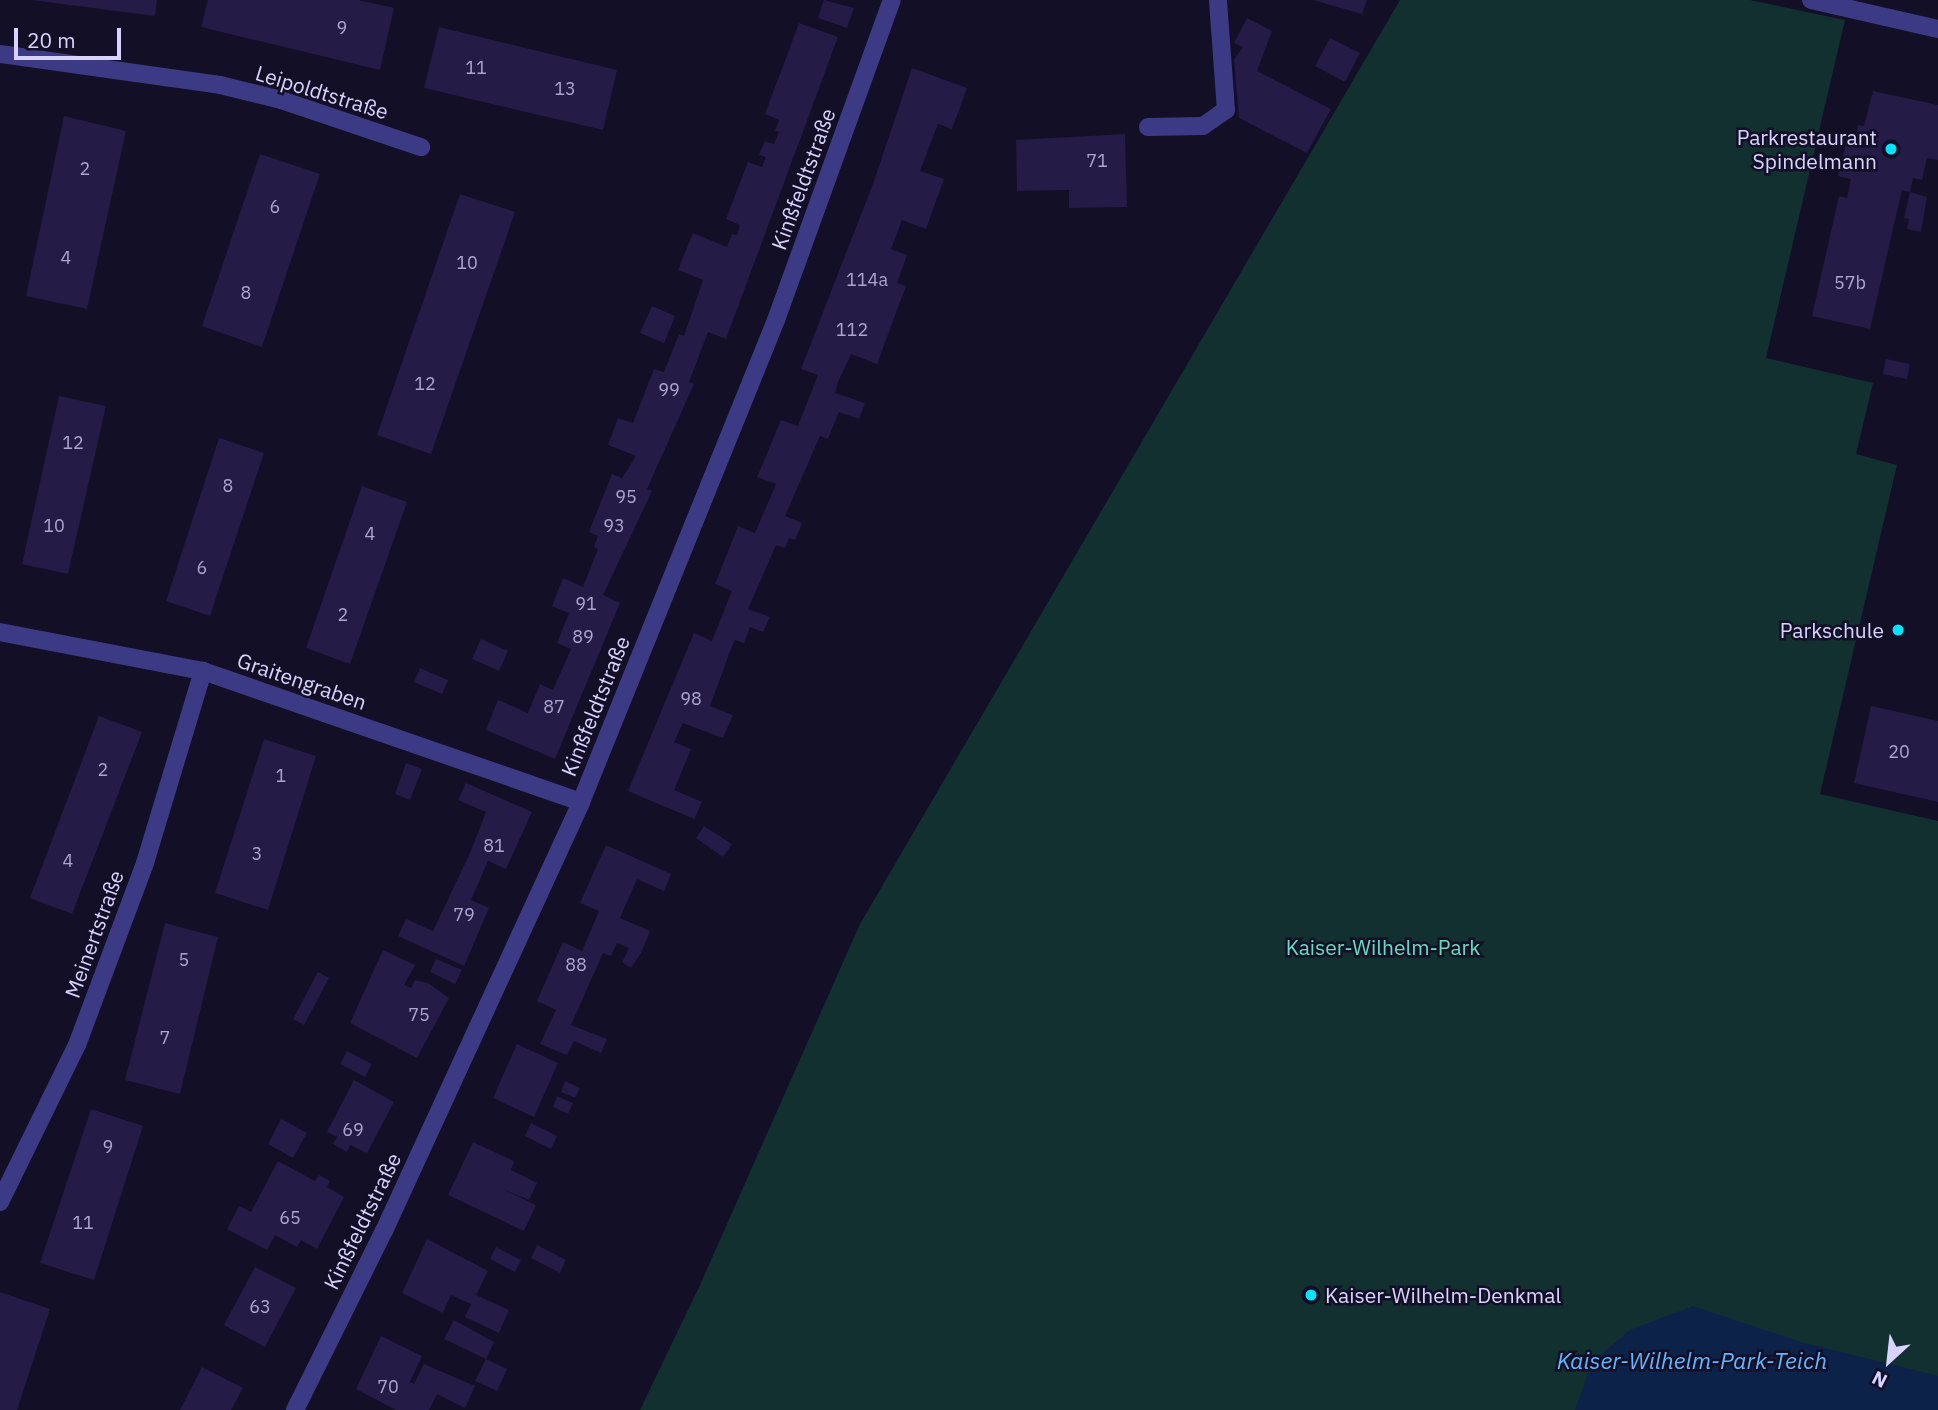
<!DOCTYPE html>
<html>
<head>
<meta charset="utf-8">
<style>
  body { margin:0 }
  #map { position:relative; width:1938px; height:1410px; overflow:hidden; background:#130f26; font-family:"IBM Plex Sans",sans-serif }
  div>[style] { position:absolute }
  .green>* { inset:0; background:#12302f }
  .water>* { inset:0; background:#0c2248 }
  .building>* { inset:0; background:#241b47 }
  .service>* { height:18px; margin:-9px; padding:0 9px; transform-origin:9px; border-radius:9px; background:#3d3a85 }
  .minor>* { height:18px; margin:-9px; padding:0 9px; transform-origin:9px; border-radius:9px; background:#3d3a85 }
  .tertiary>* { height:18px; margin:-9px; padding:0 9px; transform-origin:9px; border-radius:9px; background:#3d3a85 }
  .dots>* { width:19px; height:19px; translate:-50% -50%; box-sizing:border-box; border:4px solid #130f26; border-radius:50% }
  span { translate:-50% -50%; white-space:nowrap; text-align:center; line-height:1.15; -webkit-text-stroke:5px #130f26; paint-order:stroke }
  .number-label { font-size:18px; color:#aca6d1 }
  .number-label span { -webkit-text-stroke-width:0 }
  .street-label { font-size:21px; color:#d9d4ff }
  .poi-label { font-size:21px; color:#d9d4ff }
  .right { translate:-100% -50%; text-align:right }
  .left { translate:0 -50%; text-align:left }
  .park-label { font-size:21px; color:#5fe0c0 }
  .water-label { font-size:23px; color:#62b6ff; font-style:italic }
  .north { position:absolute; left:1854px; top:1326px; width:70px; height:70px; -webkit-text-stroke:5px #130f26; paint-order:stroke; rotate:207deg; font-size:19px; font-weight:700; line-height:28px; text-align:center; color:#d9d4ff }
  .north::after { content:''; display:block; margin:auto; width:24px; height:32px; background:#d9d4ff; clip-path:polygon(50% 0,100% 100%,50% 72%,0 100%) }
  .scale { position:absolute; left:14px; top:28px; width:107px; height:32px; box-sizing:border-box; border:4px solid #d9d4ff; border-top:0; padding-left:9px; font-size:21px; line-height:24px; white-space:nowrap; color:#d9d4ff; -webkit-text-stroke:5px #130f26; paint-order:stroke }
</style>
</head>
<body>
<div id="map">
  <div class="green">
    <div style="clip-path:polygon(1400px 0,1750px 0,1845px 20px,1766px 358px,1873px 383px,1856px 454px,1897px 465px,1820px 794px,1938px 821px,1938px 1410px,640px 1410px,700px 1285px,860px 924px)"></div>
  </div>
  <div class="water">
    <div style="clip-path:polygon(1693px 1306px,1801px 1342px,1938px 1376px,1938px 1410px,1575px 1410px,1592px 1362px,1630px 1330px)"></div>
  </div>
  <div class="building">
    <div style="clip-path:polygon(31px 0,157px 0,155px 16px)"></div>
    <div style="clip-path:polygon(208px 0,359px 0,394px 8px,380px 70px,201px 27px)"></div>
    <div style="clip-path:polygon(824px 0,854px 8px,847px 28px,818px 18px)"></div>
    <div style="clip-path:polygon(1313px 0,1367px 0,1362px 14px)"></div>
    <div style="clip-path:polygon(1247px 18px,1272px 31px,1257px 71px,1331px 109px,1307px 153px,1239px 118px,1234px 60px,1243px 47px,1234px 43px)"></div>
    <div style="clip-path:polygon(799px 23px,838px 37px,726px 339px,708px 332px,689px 382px,694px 384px,647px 489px,652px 491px,603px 595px,620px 603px,555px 759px,486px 730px,498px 700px,528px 713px,540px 684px,553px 690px,571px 649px,557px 643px,569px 613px,552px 606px,563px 578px,583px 587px,598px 549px,594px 547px,598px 536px,589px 532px,612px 474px,622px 478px,636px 456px,608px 445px,618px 418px,633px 423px,654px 369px,664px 372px,679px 334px,684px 336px,703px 280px,678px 270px,693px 233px,727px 247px,732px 234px,737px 235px,740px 225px,726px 219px,748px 162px,762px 167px,766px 157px,759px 155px,765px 141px,774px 144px,779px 132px,775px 131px,779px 120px,765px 114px)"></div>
    <div style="clip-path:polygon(439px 27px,617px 70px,603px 130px,424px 88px)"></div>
    <div style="clip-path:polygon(1330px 38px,1360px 53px,1345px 82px,1315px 66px)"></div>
    <div style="clip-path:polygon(912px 68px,967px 88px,952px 129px,938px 124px,920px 171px,944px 179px,926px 229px,902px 220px,891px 249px,907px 255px,897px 283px,906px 286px,877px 364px,851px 354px,838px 382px,835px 393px,865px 403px,859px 419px,839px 412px,828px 439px,820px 436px,785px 516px,802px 523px,795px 540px,789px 538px,785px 548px,776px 545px,748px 609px,770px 617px,763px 632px,750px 627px,744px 643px,735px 640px,731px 649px,710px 706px,733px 715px,723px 738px,683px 723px,674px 742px,691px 749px,674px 790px,702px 802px,694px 819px,628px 791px,694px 633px,712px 641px,732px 591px,715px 584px,738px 526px,755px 533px,776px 484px,757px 477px,781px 420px,798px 426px,818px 375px,801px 369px,874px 181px)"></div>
    <div style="clip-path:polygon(1873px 91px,1938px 105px,1938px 160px,1927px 158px,1922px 180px,1913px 178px,1910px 192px,1902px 190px,1870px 329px,1812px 316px,1839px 196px,1847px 198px,1851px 179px,1838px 176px,1847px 139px,1855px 141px,1858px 125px,1864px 126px)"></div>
    <div style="clip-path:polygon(64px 116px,126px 131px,87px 309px,26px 296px)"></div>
    <div style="clip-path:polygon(1125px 134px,1127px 207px,1069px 208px,1069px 190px,1017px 191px,1016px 140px)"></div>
    <div style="clip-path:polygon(260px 154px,320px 174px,262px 347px,202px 326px)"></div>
    <div style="clip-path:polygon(1910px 192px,1927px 197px,1921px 232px,1907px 229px,1909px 219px,1904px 218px)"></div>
    <div style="clip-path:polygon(460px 194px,515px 212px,431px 454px,377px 435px)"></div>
    <div style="clip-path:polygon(652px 306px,675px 316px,664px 343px,640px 333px)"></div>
    <div style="clip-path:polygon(1886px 359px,1910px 364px,1907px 379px,1883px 374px)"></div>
    <div style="clip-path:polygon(59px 396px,106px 406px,68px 574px,22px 564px)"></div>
    <div style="clip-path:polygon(219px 438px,264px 453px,210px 616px,166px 601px)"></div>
    <div style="clip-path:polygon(362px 486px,407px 502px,350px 664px,306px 648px)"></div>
    <div style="clip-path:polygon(481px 639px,508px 651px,499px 671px,472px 659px)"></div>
    <div style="clip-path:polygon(420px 668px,448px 680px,442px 694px,414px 682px)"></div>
    <div style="clip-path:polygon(1871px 706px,1938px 721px,1938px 802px,1854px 783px)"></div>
    <div style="clip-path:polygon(99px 716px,142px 732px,72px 914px,30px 898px)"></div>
    <div style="clip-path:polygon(264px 739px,316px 756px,268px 910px,215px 893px)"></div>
    <div style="clip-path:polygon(406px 763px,422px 769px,410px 800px,395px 794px)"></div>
    <div style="clip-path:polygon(466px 783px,532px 812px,506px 869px,488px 861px,471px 900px,489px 908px,464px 966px,398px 936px,406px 919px,433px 931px,470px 853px,486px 812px,458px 800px)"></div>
    <div style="clip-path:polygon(704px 826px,732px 844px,723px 857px,696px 838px)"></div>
    <div style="clip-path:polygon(606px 845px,671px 874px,664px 891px,637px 879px,620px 918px,650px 931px,641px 953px,631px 968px,622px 962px,629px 948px,617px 943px,611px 956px,603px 953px,571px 1025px,607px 1039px,601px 1053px,574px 1041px,567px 1055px,540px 1044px,556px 1010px,537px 1001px,563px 942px,582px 951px,599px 911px,580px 903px)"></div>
    <div style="clip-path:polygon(165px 923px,218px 937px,180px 1094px,125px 1080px)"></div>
    <div style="clip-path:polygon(383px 950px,415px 965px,404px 985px,411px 988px,415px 980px,428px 983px,449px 998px,417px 1058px,350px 1023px)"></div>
    <div style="clip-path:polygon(436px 959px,462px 970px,455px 984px,430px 972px)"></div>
    <div style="clip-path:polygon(318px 972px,329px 978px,304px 1025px,293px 1019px)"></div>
    <div style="clip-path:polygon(517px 1044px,558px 1063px,534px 1117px,493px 1098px)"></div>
    <div style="clip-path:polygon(347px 1051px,372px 1064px,365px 1077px,340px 1064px)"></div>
    <div style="clip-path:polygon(354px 1080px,394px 1102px,367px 1153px,350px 1145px,347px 1152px,333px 1144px,337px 1137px,327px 1132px)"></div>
    <div style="clip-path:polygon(565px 1081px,580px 1088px,575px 1098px,561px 1092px)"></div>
    <div style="clip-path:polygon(557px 1096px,573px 1103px,568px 1114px,553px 1107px)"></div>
    <div style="clip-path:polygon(91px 1109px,143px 1126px,94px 1280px,40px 1263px)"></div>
    <div style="clip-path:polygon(281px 1119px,307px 1133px,293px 1158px,268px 1144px)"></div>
    <div style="clip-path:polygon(531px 1123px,557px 1136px,551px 1149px,525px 1136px)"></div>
    <div style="clip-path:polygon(473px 1142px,514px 1161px,511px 1170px,537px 1183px,529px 1200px,502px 1189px,536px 1205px,524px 1231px,448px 1195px)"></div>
    <div style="clip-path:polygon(278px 1161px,315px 1181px,319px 1175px,330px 1181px,327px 1187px,344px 1197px,317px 1249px,301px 1240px,297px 1247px,275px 1235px,267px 1250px,227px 1229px,239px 1206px,251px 1212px)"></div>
    <div style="clip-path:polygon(427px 1239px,488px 1271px,476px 1295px,509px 1310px,499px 1333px,465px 1317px,471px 1304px,451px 1295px,443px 1313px,402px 1293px)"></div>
    <div style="clip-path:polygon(537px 1245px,566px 1260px,560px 1273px,531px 1258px)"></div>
    <div style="clip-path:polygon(496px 1247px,521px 1260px,515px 1272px,490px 1259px)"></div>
    <div style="clip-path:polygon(255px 1267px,296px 1288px,265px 1347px,224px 1325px)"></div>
    <div style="clip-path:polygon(0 1292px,50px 1309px,17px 1410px,0 1410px)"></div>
    <div style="clip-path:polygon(454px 1320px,494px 1342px,486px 1359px,444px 1339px)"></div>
    <div style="clip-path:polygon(381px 1336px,422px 1356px,410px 1382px,414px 1384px,424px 1364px,475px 1386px,465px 1408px,437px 1394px,429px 1410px,396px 1410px,356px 1389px)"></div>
    <div style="clip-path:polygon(486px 1359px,507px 1369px,497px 1391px,475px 1381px)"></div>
    <div style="clip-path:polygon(202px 1367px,243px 1388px,231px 1410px,180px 1410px)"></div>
  </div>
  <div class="service">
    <div style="left:1148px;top:127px;width:55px;rotate:-1deg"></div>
    <div style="left:1203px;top:126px;width:28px;rotate:-35deg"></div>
    <div style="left:1226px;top:110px;width:110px;rotate:-94.2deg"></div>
  </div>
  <div class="minor">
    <div style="left:0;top:54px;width:222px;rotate:8deg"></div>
    <div style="left:220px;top:85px;width:63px;rotate:13.8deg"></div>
    <div style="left:281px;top:100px;width:148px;rotate:18.6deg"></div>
    <div style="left:0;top:632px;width:207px;rotate:10.9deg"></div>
    <div style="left:203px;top:671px;width:400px;rotate:19.1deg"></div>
    <div style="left:0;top:1202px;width:175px;rotate:-63.9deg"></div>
    <div style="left:77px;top:1045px;width:194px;rotate:-69.5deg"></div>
    <div style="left:145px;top:863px;width:201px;rotate:-73.2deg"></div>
    <div style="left:295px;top:1410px;width:200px;rotate:-63.6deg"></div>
    <div style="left:384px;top:1231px;width:472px;rotate:-65.3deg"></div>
    <div style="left:581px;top:802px;width:520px;rotate:-67.97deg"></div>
    <div style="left:776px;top:320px;width:340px;rotate:-70.1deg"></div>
  </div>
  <div class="tertiary">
    <div style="left:1811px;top:0;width:130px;rotate:12.9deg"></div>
  </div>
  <div class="dots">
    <div style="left:1891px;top:149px;background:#00e5ff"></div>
    <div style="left:1898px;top:630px;background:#00e5ff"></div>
    <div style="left:1311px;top:1295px;background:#00e5ff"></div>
  </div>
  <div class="number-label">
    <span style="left:342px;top:28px">9</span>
    <span style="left:476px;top:68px">11</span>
    <span style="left:565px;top:89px">13</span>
    <span style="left:1097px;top:161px">71</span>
    <span style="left:85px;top:169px">2</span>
    <span style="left:275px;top:207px">6</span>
    <span style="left:66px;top:258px">4</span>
    <span style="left:467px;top:263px">10</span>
    <span style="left:867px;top:280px">114a</span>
    <span style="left:1850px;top:283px">57b</span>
    <span style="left:246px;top:293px">8</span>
    <span style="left:852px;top:330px">112</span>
    <span style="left:425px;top:384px">12</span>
    <span style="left:669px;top:390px">99</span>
    <span style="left:73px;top:443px">12</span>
    <span style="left:228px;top:486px">8</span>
    <span style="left:626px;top:497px">95</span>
    <span style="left:54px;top:526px">10</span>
    <span style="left:614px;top:526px">93</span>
    <span style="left:370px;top:534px">4</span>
    <span style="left:202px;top:568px">6</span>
    <span style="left:586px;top:604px">91</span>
    <span style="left:343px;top:615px">2</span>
    <span style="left:583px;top:637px">89</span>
    <span style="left:691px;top:699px">98</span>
    <span style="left:554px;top:707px">87</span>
    <span style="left:1899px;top:752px">20</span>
    <span style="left:103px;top:770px">2</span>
    <span style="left:281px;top:776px">1</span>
    <span style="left:494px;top:846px">81</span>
    <span style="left:257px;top:854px">3</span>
    <span style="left:68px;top:861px">4</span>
    <span style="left:464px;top:915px">79</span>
    <span style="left:184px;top:960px">5</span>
    <span style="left:576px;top:965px">88</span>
    <span style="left:419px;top:1015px">75</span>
    <span style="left:165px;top:1038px">7</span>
    <span style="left:353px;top:1130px">69</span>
    <span style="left:108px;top:1147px">9</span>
    <span style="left:290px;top:1218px">65</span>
    <span style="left:83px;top:1223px">11</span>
    <span style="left:260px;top:1307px">63</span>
    <span style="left:388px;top:1387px">70</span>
  </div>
  <div class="street-label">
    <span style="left:322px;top:92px;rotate:17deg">Leipoldtstraße</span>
    <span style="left:803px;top:179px;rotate:-70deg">Kinßfeldtstraße</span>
    <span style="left:302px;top:681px;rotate:19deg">Graitengraben</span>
    <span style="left:595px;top:706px;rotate:-68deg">Kinßfeldtstraße</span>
    <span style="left:94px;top:934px;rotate:-70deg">Meinertstraße</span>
    <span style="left:362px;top:1221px;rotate:-64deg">Kinßfeldtstraße</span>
  </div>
  <div class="poi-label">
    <span class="right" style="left:1877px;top:149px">Parkrestaurant<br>Spindelmann</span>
    <span class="right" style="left:1884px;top:630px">Parkschule</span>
    <span class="left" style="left:1325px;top:1295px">Kaiser-Wilhelm-Denkmal</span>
  </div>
  <div class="park-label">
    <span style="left:1383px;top:947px">Kaiser-Wilhelm-Park</span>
  </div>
  <div class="water-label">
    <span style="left:1692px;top:1360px">Kaiser-Wilhelm-Park-Teich</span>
  </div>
  <div class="north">N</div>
  <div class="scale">20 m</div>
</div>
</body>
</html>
